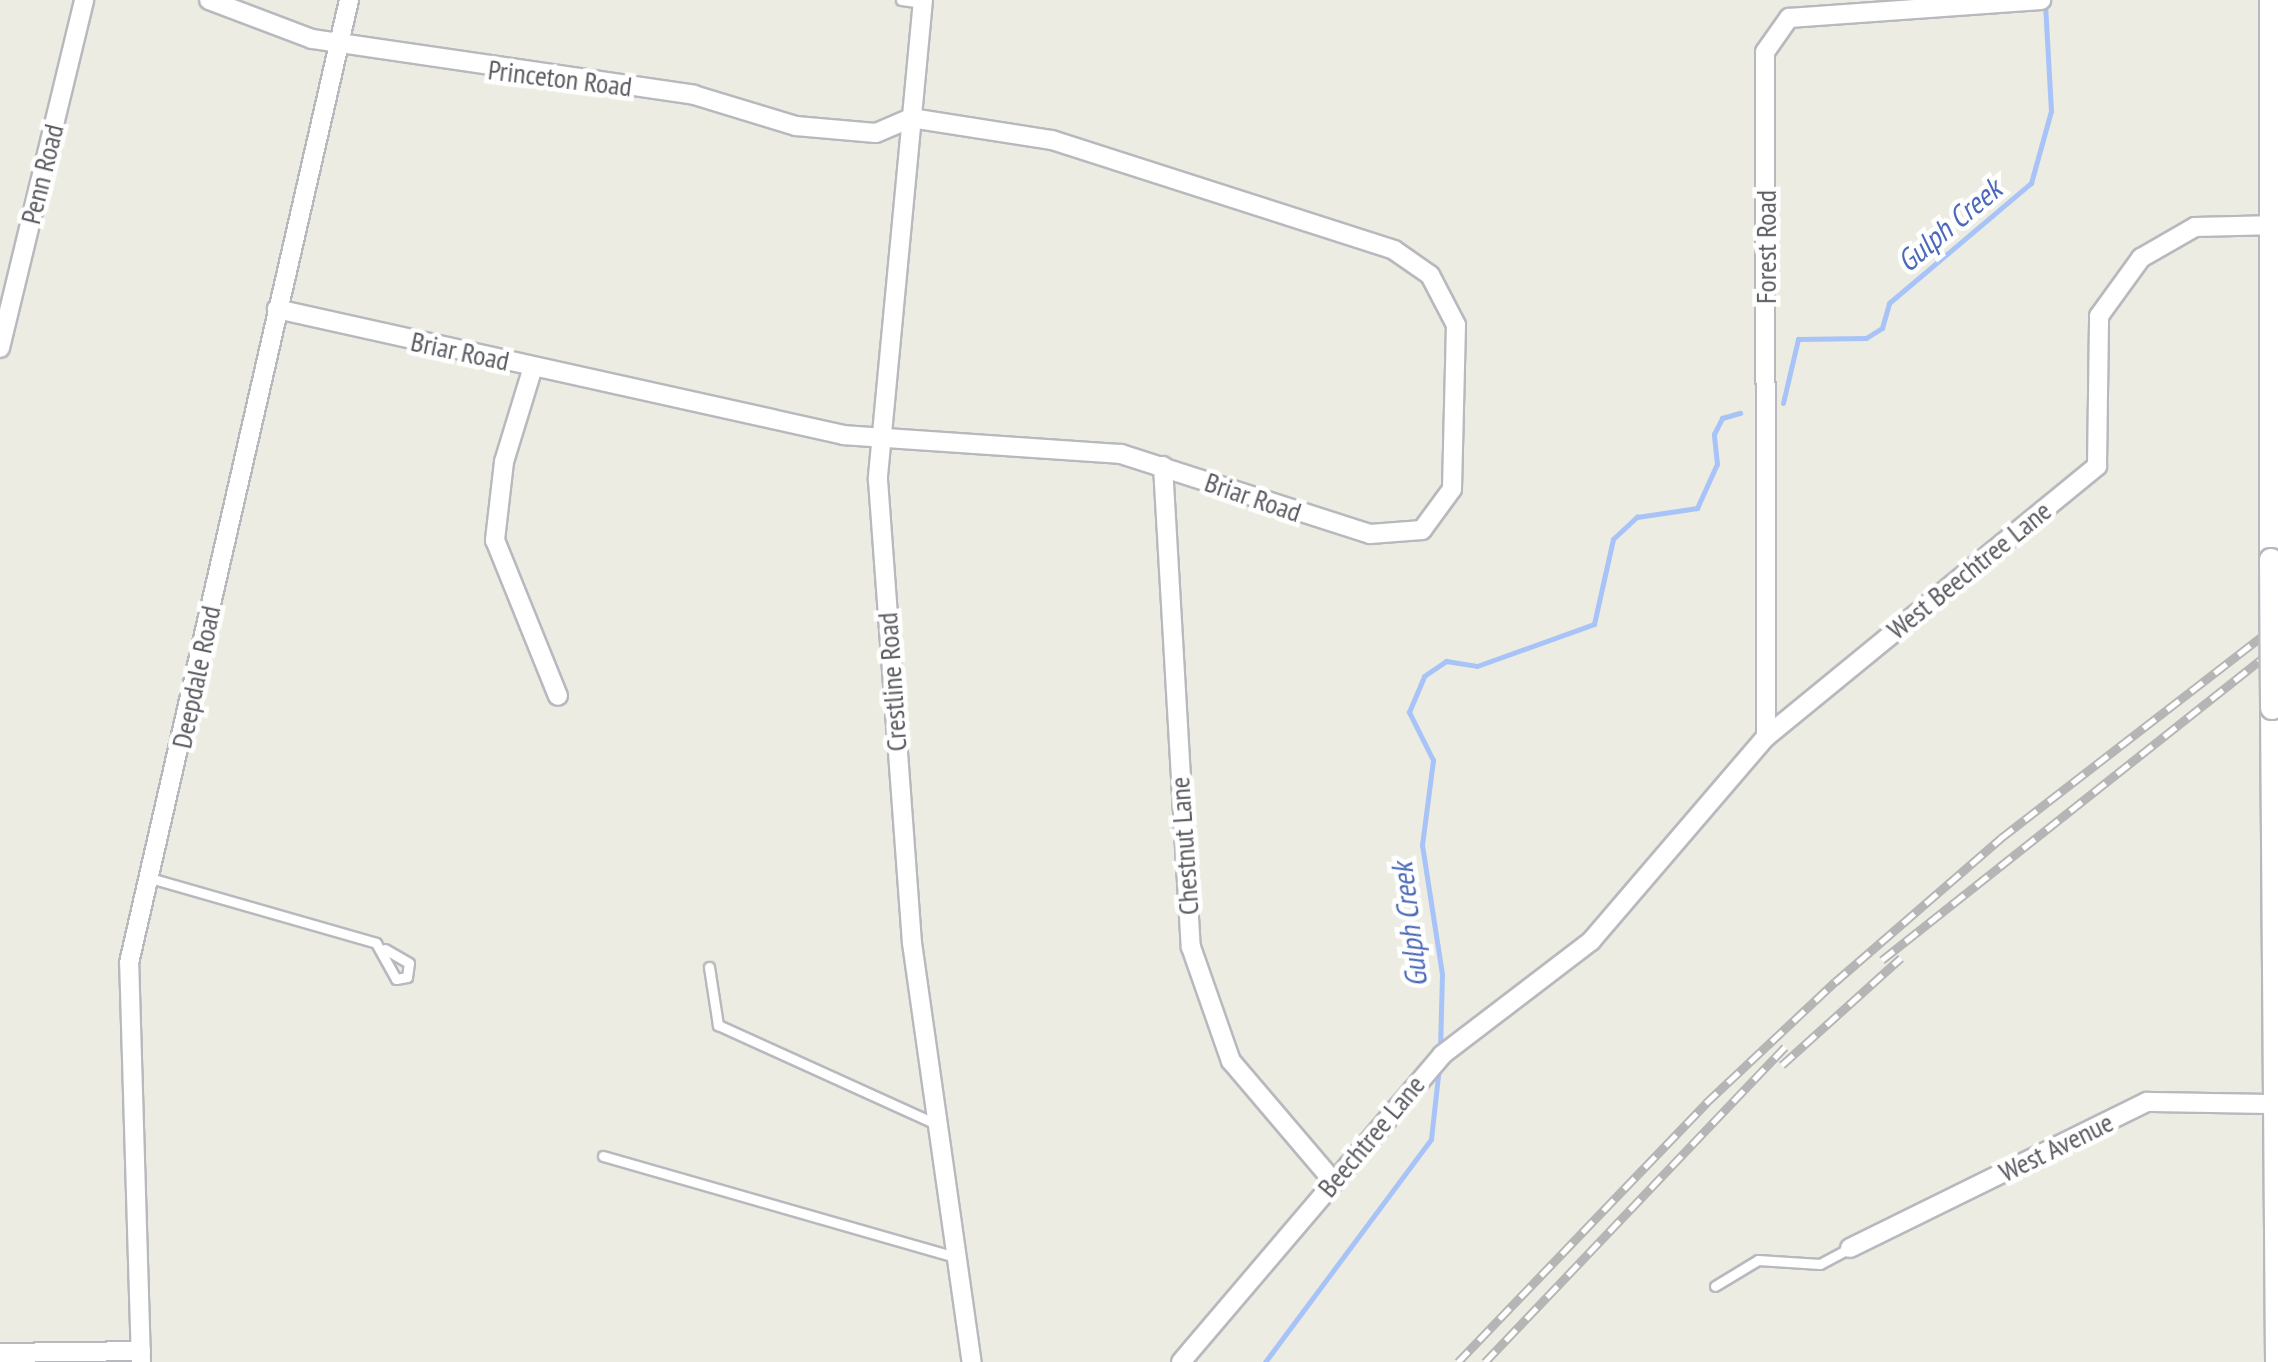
<!DOCTYPE html>
<html>
<head>
<meta charset="utf-8">
<style>
  body { margin:0 }
  #map { position:relative; width:2278px; height:1362px; overflow:hidden; background:#ecece2; font-family:"PT Sans Narrow",sans-serif }
  div>[style] { position:absolute }
  .stream>* { height:5px; margin:-2.5px; padding:0 2.5px; transform-origin:2.5px; border-radius:2.5px; background:#a7c3f8 }
  .roads { filter:drop-shadow(2px 0 #b8b9be) drop-shadow(-2px 0 #b8b9be) drop-shadow(0 2px #b8b9be) drop-shadow(0 -2px #b8b9be) }
  .service>* { height:9px; margin:-4.5px; padding:0 4.5px; transform-origin:4.5px; border-radius:4.5px; background:#fff }
  .minor>* { height:18px; margin:-9px; padding:0 9px; transform-origin:9px; border-radius:9px; background:#fff }
  .tertiary>* { height:22px; margin:-11px; padding:0 11px; transform-origin:11px; border-radius:11px; background:#fff }
  .rail>* { height:9px; margin-top:-4.5px; transform-origin:0; background:repeating-linear-gradient(90deg,#fff 0 15px,#b5b5b6 0 30px); box-sizing:border-box; border-block:2px solid #b5b5b6 }
  .bridges { filter:drop-shadow(2px 0 #b8b9be) drop-shadow(-2px 0 #b8b9be) drop-shadow(0 2px #b8b9be) drop-shadow(0 -2px #b8b9be) }
  .tertiary-bridge>* { height:22px; margin:-11px; padding:0 11px; transform-origin:11px; border-radius:11px; background:#fff }
  span { translate:-50% -50%; white-space:nowrap; text-align:center; line-height:1.15; -webkit-text-stroke:9px #fff; paint-order:stroke }
  .street-label { font-size:28px; color:#5b5c62 }
  .water-label { font-size:30px; color:#4c69b9; font-style:italic }
</style>
</head>
<body>
<div id="map">
  <div class="stream">
    <div style="left:1783px;top:403px;width:66px;rotate:-76.8deg"></div>
    <div style="left:1798px;top:339px;width:68px;rotate:-0.8deg"></div>
    <div style="left:1866px;top:338px;width:19px;rotate:-32deg"></div>
    <div style="left:1882px;top:328px;width:26px;rotate:-74deg"></div>
    <div style="left:1889px;top:303px;width:186px;rotate:-40.2deg"></div>
    <div style="left:2031px;top:183px;width:75px;rotate:-74.5deg"></div>
    <div style="left:2051px;top:111px;width:107px;rotate:-93.2deg"></div>
    <div style="left:1440px;top:1050px;width:76px;rotate:-88.5deg"></div>
    <div style="left:1442px;top:974px;width:131px;rotate:-98.8deg"></div>
    <div style="left:1422px;top:845px;width:86px;rotate:-82.6deg"></div>
    <div style="left:1433px;top:760px;width:54px;rotate:-116.6deg"></div>
    <div style="left:1409px;top:712px;width:39px;rotate:-67deg"></div>
    <div style="left:1424px;top:676px;width:27px;rotate:-34deg"></div>
    <div style="left:1446px;top:661px;width:31px;rotate:9deg"></div>
    <div style="left:1477px;top:666px;width:124px;rotate:-19.7deg"></div>
    <div style="left:1594px;top:624px;width:87px;rotate:-77.4deg"></div>
    <div style="left:1613px;top:539px;width:33px;rotate:-43deg"></div>
    <div style="left:1637px;top:517px;width:61px;rotate:-8.5deg"></div>
    <div style="left:1697px;top:508px;width:48px;rotate:-65.6deg"></div>
    <div style="left:1717px;top:464px;width:30px;rotate:-96deg"></div>
    <div style="left:1714px;top:434px;width:18px;rotate:-63deg"></div>
    <div style="left:1722px;top:418px;width:19px;rotate:-16deg"></div>
    <div style="left:1265px;top:1362px;width:278px;rotate:-53.3deg"></div>
    <div style="left:1431px;top:1139px;width:73px;rotate:-83.7deg"></div>
  </div>
  <div class="roads">
    <div class="service">
      <div style="left:901px;top:0;width:22px;rotate:8deg"></div>
      <div style="left:150px;top:878px;width:235px;rotate:16deg"></div>
      <div style="left:376px;top:943px;width:41px;rotate:60.9deg"></div>
      <div style="left:396px;top:979px;width:11px;rotate:-10deg"></div>
      <div style="left:407px;top:977px;width:14px;rotate:-82deg"></div>
      <div style="left:409px;top:963px;width:28px;rotate:-150deg"></div>
      <div style="left:709px;top:967px;width:59px;rotate:81.2deg"></div>
      <div style="left:718px;top:1025px;width:239px;rotate:24.4deg"></div>
      <div style="left:603px;top:1156px;width:366px;rotate:16deg"></div>
      <div style="left:1715px;top:1286px;width:50px;rotate:-31.2deg"></div>
      <div style="left:1758px;top:1260px;width:62px;rotate:3.7deg"></div>
      <div style="left:1820px;top:1264px;width:34px;rotate:-28deg"></div>
    </div>
    <div class="minor">
      <div style="left:209px;top:0;width:110px;rotate:20.7deg"></div>
      <div style="left:312px;top:39px;width:386px;rotate:8.3deg"></div>
      <div style="left:694px;top:95px;width:107px;rotate:16.9deg"></div>
      <div style="left:796px;top:126px;width:80px;rotate:5deg"></div>
      <div style="left:876px;top:133px;width:38px;rotate:-23deg"></div>
      <div style="left:911px;top:118px;width:143px;rotate:8.9deg"></div>
      <div style="left:1052px;top:140px;width:359px;rotate:17.8deg"></div>
      <div style="left:1394px;top:250px;width:44px;rotate:34.8deg"></div>
      <div style="left:1430px;top:275px;width:56px;rotate:62.5deg"></div>
      <div style="left:1456px;top:325px;width:164px;rotate:91.4deg"></div>
      <div style="left:1452px;top:489px;width:51px;rotate:126.2deg"></div>
      <div style="left:1422px;top:530px;width:52px;rotate:175.6deg"></div>
      <div style="left:1370px;top:534px;width:262px;rotate:-162.2deg"></div>
      <div style="left:1121px;top:454px;width:278px;rotate:-176.1deg"></div>
      <div style="left:844px;top:435px;width:581px;rotate:-167.47deg"></div>
      <div style="left:923px;top:0;width:482px;rotate:95.4deg"></div>
      <div style="left:878px;top:480px;width:464px;rotate:85.8deg"></div>
      <div style="left:912px;top:943px;width:423px;rotate:81.9deg"></div>
      <div style="left:0;top:348px;width:358px;rotate:-76.4deg"></div>
      <div style="left:533px;top:367px;width:99px;rotate:107deg"></div>
      <div style="left:504px;top:462px;width:79px;rotate:96.6deg"></div>
      <div style="left:495px;top:540px;width:168px;rotate:68deg"></div>
      <div style="left:1163px;top:466px;width:482px;rotate:86.7deg"></div>
      <div style="left:1191px;top:947px;width:121px;rotate:70.7deg"></div>
      <div style="left:1231px;top:1061px;width:157px;rotate:49.6deg"></div>
      <div style="left:1766px;top:737px;width:685px;rotate:-90.08deg"></div>
      <div style="left:1765px;top:52px;width:42px;rotate:-54.8deg"></div>
      <div style="left:1789px;top:18px;width:253px;rotate:-4.1deg"></div>
      <div style="left:1850px;top:1248px;width:331px;rotate:-26.2deg"></div>
      <div style="left:2147px;top:1102px;width:128px;rotate:0.9deg"></div>
      <div style="left:0;top:1353px;width:141px;rotate:-0.8deg"></div>
      <div style="left:141px;top:1362px;width:399px;rotate:-91.7deg"></div>
      <div style="left:129px;top:963px;width:988px;rotate:-77.13deg"></div>
      <div style="left:1181px;top:1362px;width:403px;rotate:-49.6deg"></div>
      <div style="left:1442px;top:1055px;width:188px;rotate:-37.4deg"></div>
      <div style="left:1591px;top:941px;width:269px;rotate:-49.4deg"></div>
      <div style="left:1766px;top:737px;width:428px;rotate:-39.3deg"></div>
      <div style="left:2097px;top:466px;width:150px;rotate:-89.2deg"></div>
      <div style="left:2099px;top:316px;width:72px;rotate:-54.1deg"></div>
      <div style="left:2141px;top:258px;width:62px;rotate:-29.9deg"></div>
      <div style="left:2195px;top:227px;width:83px;rotate:-1.4deg"></div>
    </div>
    <div class="tertiary">
      <div style="left:2271px;top:0;width:560px;rotate:90deg"></div>
      <div style="left:2272px;top:708px;width:654px;rotate:89.56deg"></div>
    </div>
  </div>
  <div class="rail">
    <div style="left:1882px;top:960px;width:505px;rotate:-38.41deg"></div>
    <div style="left:1782px;top:1065px;width:160px;rotate:-42deg"></div>
    <div style="left:1458px;top:1362px;width:359px;rotate:-46.2deg"></div>
    <div style="left:1706px;top:1103px;width:177px;rotate:-43.2deg"></div>
    <div style="left:1835px;top:982px;width:220px;rotate:-40.9deg"></div>
    <div style="left:2001px;top:838px;width:350px;rotate:-37.7deg"></div>
    <div style="left:1485px;top:1362px;width:435px;rotate:-46.4deg"></div>
  </div>
  <div class="bridges">
    <div class="tertiary-bridge">
      <div style="left:2271px;top:560px;width:148px;rotate:89.6deg"></div>
    </div>
  </div>
  <div class="street-label">
    <span style="left:560px;top:78px;rotate:7deg">Princeton Road</span>
    <span style="left:42px;top:174px;rotate:-76deg">Penn Road</span>
    <span style="left:1766px;top:247px;rotate:-90deg">Forest Road</span>
    <span style="left:460px;top:351px;rotate:12deg">Briar Road</span>
    <span style="left:1253px;top:497px;rotate:19deg">Briar Road</span>
    <span style="left:1969px;top:570px;rotate:-39deg">West Beechtree Lane</span>
    <span style="left:196px;top:677px;rotate:-78deg">Deepdale Road</span>
    <span style="left:892px;top:682px;rotate:-94deg">Crestline Road</span>
    <span style="left:1184px;top:846px;rotate:-94deg">Chestnut Lane</span>
    <span style="left:1371px;top:1136px;rotate:-50deg">Beechtree Lane</span>
    <span style="left:2056px;top:1147px;rotate:-26deg">West Avenue</span>
  </div>
  <div class="water-label">
    <span style="left:1949px;top:225px;rotate:-40deg">Gulph Creek</span>
    <span style="left:1409px;top:925px;rotate:-97deg">Gulph Creek</span>
  </div>
</div>
</body>
</html>
